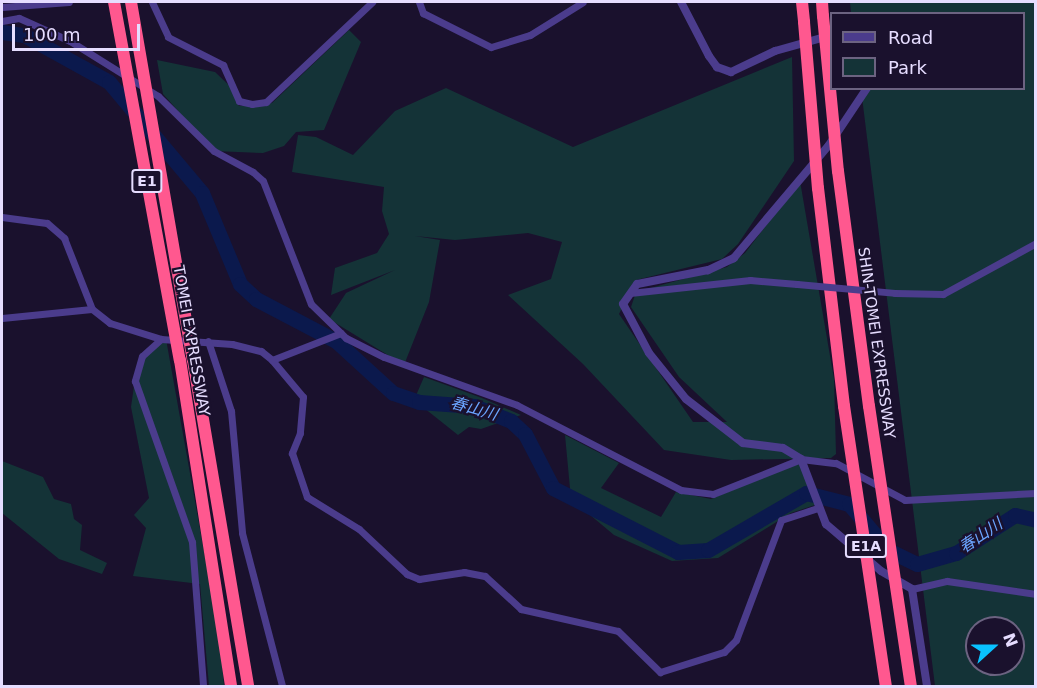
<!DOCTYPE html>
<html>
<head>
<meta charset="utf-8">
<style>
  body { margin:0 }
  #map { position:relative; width:1037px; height:688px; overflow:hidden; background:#1a112d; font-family:"DejaVu Sans","Noto Sans JP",sans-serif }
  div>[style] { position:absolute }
  .green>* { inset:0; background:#143337 }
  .river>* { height:15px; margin:-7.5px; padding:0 7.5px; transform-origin:7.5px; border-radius:7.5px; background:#0b194d }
  .minor>* { height:7px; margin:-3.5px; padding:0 3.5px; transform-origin:3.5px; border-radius:3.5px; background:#4b3c8c }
  .tertiary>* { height:8px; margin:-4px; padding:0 4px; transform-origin:4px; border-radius:4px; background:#4b3c8c }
  .motorway>* { height:12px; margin:-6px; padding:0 6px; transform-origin:6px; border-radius:6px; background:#ff588f }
  .minor-bridge>* { height:7px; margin:-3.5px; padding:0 3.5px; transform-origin:3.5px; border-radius:3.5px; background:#4b3c8c }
  .motorway-bridge>* { height:12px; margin:-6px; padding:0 6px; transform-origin:6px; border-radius:6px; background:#ff588f }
  span { translate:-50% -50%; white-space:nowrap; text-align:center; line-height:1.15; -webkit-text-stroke:4.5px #1a112d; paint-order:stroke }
  .shield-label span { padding:2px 4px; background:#1a112d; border:2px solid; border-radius:4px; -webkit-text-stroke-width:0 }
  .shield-label { font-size:14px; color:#e6ddff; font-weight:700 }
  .street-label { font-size:15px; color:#e6ddff }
  .water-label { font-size:16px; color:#6ba5ff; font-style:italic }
  .frame { position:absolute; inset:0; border:3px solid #e6ddff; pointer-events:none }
  .legend { position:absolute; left:830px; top:12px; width:195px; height:78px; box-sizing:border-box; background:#1a112d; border:2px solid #6c6381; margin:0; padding:8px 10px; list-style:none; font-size:18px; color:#e6ddff }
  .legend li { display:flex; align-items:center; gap:12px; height:30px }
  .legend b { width:30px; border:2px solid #6c6381 }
  .north { position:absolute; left:965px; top:616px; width:60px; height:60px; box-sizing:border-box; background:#1a112d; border:2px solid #6c6381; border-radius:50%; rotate:69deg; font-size:16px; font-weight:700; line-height:24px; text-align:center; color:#e6ddff }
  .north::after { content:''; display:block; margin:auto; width:21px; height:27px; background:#09c2ff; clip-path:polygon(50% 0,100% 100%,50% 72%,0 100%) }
  .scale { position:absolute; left:12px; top:24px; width:128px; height:27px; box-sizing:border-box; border:3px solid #e6ddff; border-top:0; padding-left:8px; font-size:18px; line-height:21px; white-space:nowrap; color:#e6ddff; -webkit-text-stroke:4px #1a112d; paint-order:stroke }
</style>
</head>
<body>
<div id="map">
  <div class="green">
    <div style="clip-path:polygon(evenodd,850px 2px,1035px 2px,1035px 686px,935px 686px,861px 89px,1024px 88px,1024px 14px,851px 13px,850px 2px,977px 628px,1013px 628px,1013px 664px,977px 664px,977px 628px)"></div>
    <div style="clip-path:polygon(349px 30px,361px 42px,324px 130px,296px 132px,284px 146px,263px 153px,214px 151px,163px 94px,157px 60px,215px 72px,235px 91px,239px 106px,272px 103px)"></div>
    <div style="clip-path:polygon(792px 57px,794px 161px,738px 244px,722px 259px,636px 280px,619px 314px,693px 422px,727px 422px,679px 377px,631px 307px,636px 292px,727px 267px,745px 253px,800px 181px,834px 379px,836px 454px,831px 458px,731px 460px,664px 450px,583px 364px,508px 295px,551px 279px,562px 242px,528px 233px,455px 240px,415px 236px,440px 240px,429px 302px,404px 365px,329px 319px,346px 293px,395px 270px,331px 295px,335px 268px,377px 253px,389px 234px,382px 211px,384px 187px,292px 172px,298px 135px,316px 137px,353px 155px,395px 111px,446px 88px,573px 147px)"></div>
    <div style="clip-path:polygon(166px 339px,220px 641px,224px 686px,209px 686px,200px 584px,133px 576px,146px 528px,134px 515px,149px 498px,131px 407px,137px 365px)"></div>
    <div style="clip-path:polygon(424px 377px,482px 398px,521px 415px,481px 429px,469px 427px,458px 435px,414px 400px)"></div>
    <div style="clip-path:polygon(565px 435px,619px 463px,601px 488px,661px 517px,676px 492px,711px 499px,800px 462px,818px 504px,791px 513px,718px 558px,672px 561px,614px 535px,571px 499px)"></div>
    <div style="clip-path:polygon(2px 461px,43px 477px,54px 499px,71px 504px,74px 519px,82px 525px,80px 550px,107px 563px,102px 574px,59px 559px,2px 513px)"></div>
  </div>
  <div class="river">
    <div style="left:2px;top:32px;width:22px;rotate:8deg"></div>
    <div style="left:24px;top:35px;width:97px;rotate:28.9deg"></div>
    <div style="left:109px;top:82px;width:145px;rotate:50deg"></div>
    <div style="left:202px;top:193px;width:99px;rotate:67.3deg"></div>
    <div style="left:240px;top:284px;width:22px;rotate:43deg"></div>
    <div style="left:256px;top:299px;width:90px;rotate:27.7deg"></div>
    <div style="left:336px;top:341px;width:77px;rotate:42.4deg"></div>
    <div style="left:393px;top:393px;width:28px;rotate:19deg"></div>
    <div style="left:419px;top:402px;width:55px;rotate:4.2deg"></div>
    <div style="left:474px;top:406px;width:40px;rotate:22deg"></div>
    <div style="left:511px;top:421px;width:19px;rotate:43deg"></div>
    <div style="left:525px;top:434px;width:61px;rotate:62.6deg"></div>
    <div style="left:553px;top:488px;width:140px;rotate:27.1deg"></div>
    <div style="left:678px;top:552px;width:30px;rotate:-4deg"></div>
    <div style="left:708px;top:550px;width:113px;rotate:-30.2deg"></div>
    <div style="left:806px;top:493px;width:44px;rotate:14.3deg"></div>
    <div style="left:849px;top:504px;width:60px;rotate:49.7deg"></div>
    <div style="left:888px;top:550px;width:32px;rotate:26deg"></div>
    <div style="left:917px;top:564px;width:41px;rotate:-15.8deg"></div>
    <div style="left:956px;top:553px;width:70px;rotate:-32.8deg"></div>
    <div style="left:1015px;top:515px;width:22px;rotate:13deg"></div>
  </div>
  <div class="minor">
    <div style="left:152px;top:2px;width:38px;rotate:65deg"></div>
    <div style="left:168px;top:37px;width:62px;rotate:27deg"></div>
    <div style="left:223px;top:65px;width:39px;rotate:66deg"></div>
    <div style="left:239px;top:101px;width:13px;rotate:13deg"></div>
    <div style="left:252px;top:104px;width:14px;rotate:-8deg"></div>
    <div style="left:266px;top:102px;width:146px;rotate:-43.3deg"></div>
    <div style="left:419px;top:2px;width:12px;rotate:70deg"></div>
    <div style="left:423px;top:13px;width:76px;rotate:26.6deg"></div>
    <div style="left:491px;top:47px;width:41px;rotate:-17.1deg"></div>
    <div style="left:530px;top:35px;width:62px;rotate:-31.9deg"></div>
    <div style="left:2px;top:7px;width:67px;rotate:-4.3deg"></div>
    <div style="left:2px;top:21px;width:17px;rotate:-10deg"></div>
    <div style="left:19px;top:18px;width:56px;rotate:24.3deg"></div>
    <div style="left:70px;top:41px;width:104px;rotate:32deg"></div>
    <div style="left:158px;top:96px;width:78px;rotate:44.5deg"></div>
    <div style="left:214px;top:151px;width:44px;rotate:28.3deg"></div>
    <div style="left:253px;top:172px;width:13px;rotate:42deg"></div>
    <div style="left:263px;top:181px;width:132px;rotate:68.7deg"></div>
    <div style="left:311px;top:304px;width:49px;rotate:44.2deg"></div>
    <div style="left:346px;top:338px;width:42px;rotate:26.6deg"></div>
    <div style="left:384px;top:357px;width:141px;rotate:19.8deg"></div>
    <div style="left:517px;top:405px;width:185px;rotate:27.4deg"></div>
    <div style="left:681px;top:490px;width:32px;rotate:7deg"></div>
    <div style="left:713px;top:494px;width:95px;rotate:-21.7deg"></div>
    <div style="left:801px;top:459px;width:35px;rotate:7deg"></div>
    <div style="left:836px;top:463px;width:78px;rotate:28.2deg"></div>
    <div style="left:905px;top:500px;width:131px;rotate:-3.1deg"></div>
    <div style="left:2px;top:217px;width:45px;rotate:7.6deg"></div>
    <div style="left:47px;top:223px;width:23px;rotate:41deg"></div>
    <div style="left:64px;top:238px;width:76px;rotate:68.5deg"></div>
    <div style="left:92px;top:309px;width:23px;rotate:38deg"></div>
    <div style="left:110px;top:323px;width:53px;rotate:17.4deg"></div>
    <div style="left:161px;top:339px;width:71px;rotate:4deg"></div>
    <div style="left:232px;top:344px;width:30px;rotate:14deg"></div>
    <div style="left:261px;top:351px;width:14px;rotate:39deg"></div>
    <div style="left:272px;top:360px;width:48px;rotate:50deg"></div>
    <div style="left:303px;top:397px;width:36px;rotate:95deg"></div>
    <div style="left:300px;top:433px;width:22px;rotate:112deg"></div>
    <div style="left:292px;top:453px;width:46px;rotate:71.2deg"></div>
    <div style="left:307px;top:497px;width:61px;rotate:31.6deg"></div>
    <div style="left:359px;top:529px;width:66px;rotate:43.2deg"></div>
    <div style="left:407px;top:574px;width:13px;rotate:23deg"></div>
    <div style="left:419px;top:579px;width:46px;rotate:-8.8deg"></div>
    <div style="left:464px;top:572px;width:21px;rotate:11deg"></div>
    <div style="left:485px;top:576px;width:49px;rotate:42.5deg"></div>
    <div style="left:521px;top:609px;width:99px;rotate:12.8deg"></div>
    <div style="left:618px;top:631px;width:59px;rotate:44.3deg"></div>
    <div style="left:660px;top:672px;width:67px;rotate:-17.4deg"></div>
    <div style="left:724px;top:652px;width:17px;rotate:-45deg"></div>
    <div style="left:736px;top:640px;width:128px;rotate:-69.4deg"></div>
    <div style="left:781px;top:520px;width:39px;rotate:-18deg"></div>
    <div style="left:630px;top:293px;width:121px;rotate:-6.2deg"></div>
    <div style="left:750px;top:280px;width:47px;rotate:4.9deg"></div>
    <div style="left:895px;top:293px;width:48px;rotate:1.2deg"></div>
    <div style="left:943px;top:294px;width:106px;rotate:-28.7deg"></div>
    <div style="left:2px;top:318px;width:90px;rotate:-5.7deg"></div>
    <div style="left:161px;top:339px;width:25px;rotate:138deg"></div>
    <div style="left:142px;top:356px;width:26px;rotate:106deg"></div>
    <div style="left:135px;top:381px;width:171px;rotate:70.5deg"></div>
    <div style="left:192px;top:542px;width:144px;rotate:85.6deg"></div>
    <div style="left:208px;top:341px;width:74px;rotate:71.8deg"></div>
    <div style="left:231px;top:411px;width:122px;rotate:84.8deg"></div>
    <div style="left:242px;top:533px;width:158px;rotate:75.3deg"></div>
    <div style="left:272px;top:360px;width:74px;rotate:-21.4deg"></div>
    <div style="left:912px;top:589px;width:36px;rotate:-13deg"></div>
    <div style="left:947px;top:581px;width:90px;rotate:8.3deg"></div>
  </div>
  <div class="tertiary">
    <div style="left:681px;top:2px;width:61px;rotate:62.6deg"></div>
    <div style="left:709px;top:56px;width:14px;rotate:54deg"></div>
    <div style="left:717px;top:67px;width:15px;rotate:20deg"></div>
    <div style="left:731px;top:72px;width:49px;rotate:-25.5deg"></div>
    <div style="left:775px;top:51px;width:59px;rotate:-15.7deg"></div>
    <div style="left:867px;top:88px;width:69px;rotate:123.7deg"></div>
    <div style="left:829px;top:145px;width:148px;rotate:130.1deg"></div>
    <div style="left:734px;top:258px;width:29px;rotate:155deg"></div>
    <div style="left:708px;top:270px;width:72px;rotate:168.8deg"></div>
    <div style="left:637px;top:284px;width:24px;rotate:125deg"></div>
    <div style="left:623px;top:304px;width:55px;rotate:62deg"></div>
    <div style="left:649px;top:353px;width:59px;rotate:51.2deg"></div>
    <div style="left:686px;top:399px;width:72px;rotate:37.7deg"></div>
    <div style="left:743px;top:443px;width:40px;rotate:7.1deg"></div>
    <div style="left:783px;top:448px;width:21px;rotate:31deg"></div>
    <div style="left:801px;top:459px;width:70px;rotate:69deg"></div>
    <div style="left:826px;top:524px;width:72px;rotate:40.5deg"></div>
    <div style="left:881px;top:571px;width:36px;rotate:30deg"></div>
    <div style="left:912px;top:589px;width:98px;rotate:81.2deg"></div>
  </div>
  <div class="motorway">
    <div style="left:802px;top:2px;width:20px;rotate:84deg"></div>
    <div style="left:822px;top:2px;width:14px;rotate:86deg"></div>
    <div style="left:838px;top:171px;width:237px;rotate:82.5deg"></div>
    <div style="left:818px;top:188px;width:220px;rotate:83.2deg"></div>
    <div style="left:180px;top:360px;width:330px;rotate:81.1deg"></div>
    <div style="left:193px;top:360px;width:331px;rotate:80.4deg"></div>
  </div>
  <div class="minor-bridge">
    <div style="left:797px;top:284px;width:98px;rotate:5.2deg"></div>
  </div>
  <div class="motorway-bridge">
    <div style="left:114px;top:2px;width:364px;rotate:79.6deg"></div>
    <div style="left:131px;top:2px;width:363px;rotate:80.2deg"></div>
    <div style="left:823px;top:16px;width:156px;rotate:84.5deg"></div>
    <div style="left:804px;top:22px;width:167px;rotate:85.2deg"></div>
    <div style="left:844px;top:406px;width:283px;rotate:81.5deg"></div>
    <div style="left:869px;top:406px;width:283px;rotate:81.5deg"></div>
  </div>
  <div class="shield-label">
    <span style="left:147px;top:181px">E1</span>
    <span style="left:866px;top:546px">E1A</span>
  </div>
  <div class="street-label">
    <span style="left:191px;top:341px;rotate:80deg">TOMEI EXPRESSWAY</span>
    <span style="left:876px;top:343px;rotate:82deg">SHIN-TOMEI EXPRESSWAY</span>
  </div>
  <div class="water-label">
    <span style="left:474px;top:409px;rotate:16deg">春山川</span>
    <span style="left:981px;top:536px;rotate:-34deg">春山川</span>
  </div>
  <div class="frame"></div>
  <ul class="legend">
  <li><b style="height:8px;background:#4b3c8c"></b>Road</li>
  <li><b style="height:16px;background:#143337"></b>Park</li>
  </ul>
  <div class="north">N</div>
  <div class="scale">100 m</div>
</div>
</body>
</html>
